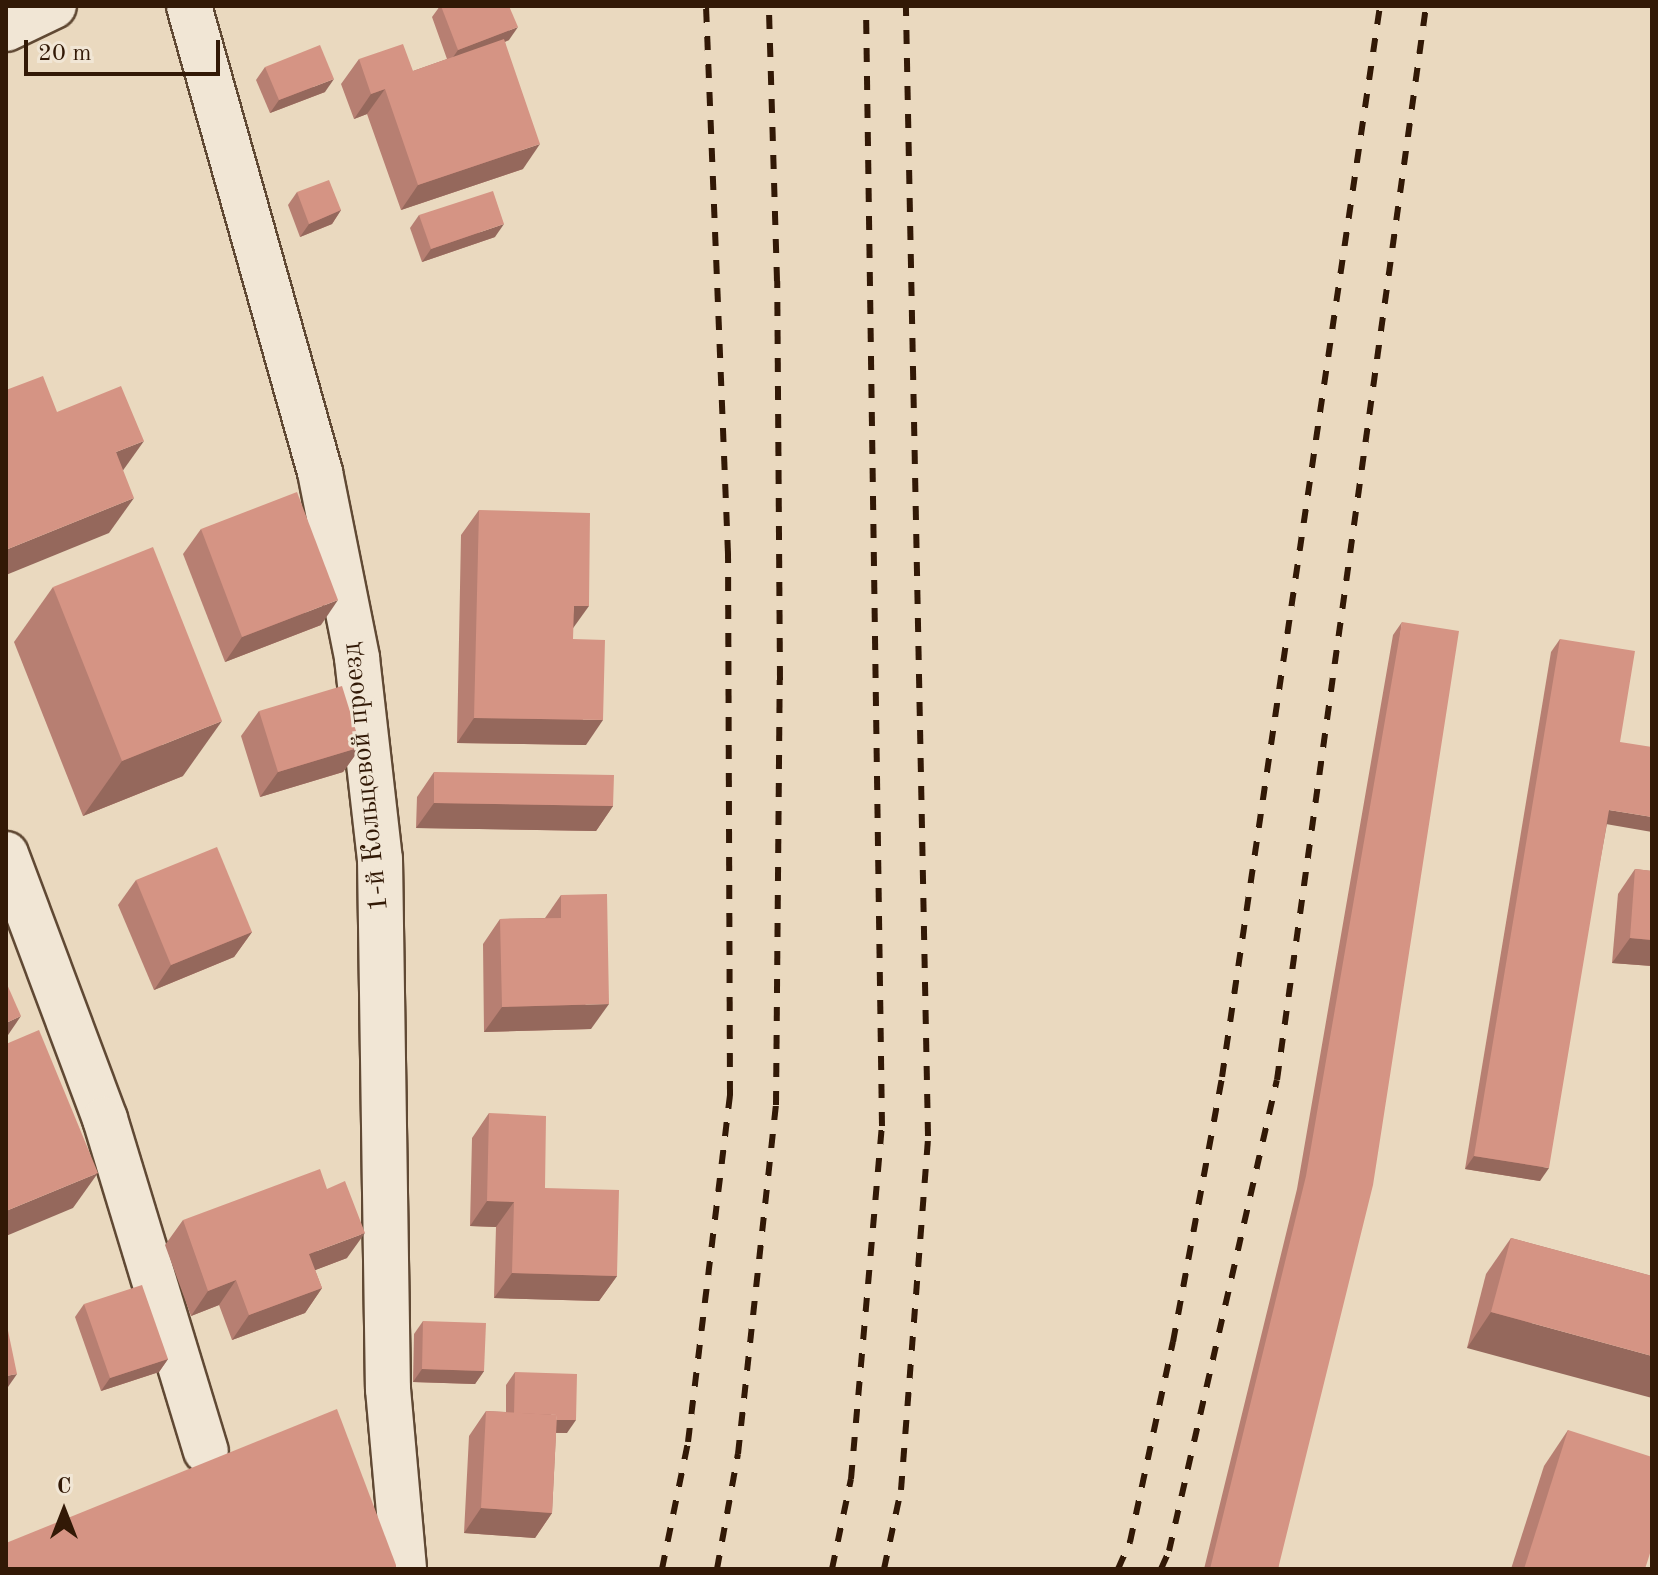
<!DOCTYPE html>
<html>
<head>
<meta charset="utf-8">
<style>
  body { margin:0 }
  #map { position:relative; width:1658px; height:1575px; overflow:hidden; background:#ead9bf; font-family:"Old Standard TT",serif }
  div>[style] { position:absolute }
  .roads { filter:drop-shadow(2px 0 #604934) drop-shadow(-2px 0 #604934) drop-shadow(0 2px #604934) drop-shadow(0 -2px #604934) }
  .minor>* { height:44px; margin:-22px; padding:0 22px; transform-origin:22px; border-radius:22px; background:#f1e6d5 }
  .rail>* { height:6px; margin-top:-3px; transform-origin:0; background:repeating-linear-gradient(90deg,#321906 0 14px,transparent 0 28px) }
  .wall>* { inset:0; background:#b77f72 }
  .shaded-wall>* { inset:0; background:#95685c }
  .building>* { inset:0; background:#d59484 }
  span { translate:-50% -50%; white-space:nowrap; text-align:center; line-height:1.15; -webkit-text-stroke:6px #f1e6d5; paint-order:stroke }
  .street-label { font-size:28px; color:#321906 }
  .frame { position:absolute; inset:0; border:8px solid #321906; pointer-events:none }
  .north { position:absolute; left:24px; top:1471px; width:80px; height:80px; -webkit-text-stroke:6px #f1e6d5; paint-order:stroke; rotate:0deg; font-size:22px; font-weight:700; line-height:32px; text-align:center; color:#321906 }
  .north::after { content:''; display:block; margin:auto; width:28px; height:36px; background:#321906; clip-path:polygon(50% 0,100% 100%,50% 72%,0 100%) }
  .scale { position:absolute; left:24px; top:40px; width:196px; height:36px; box-sizing:border-box; border:4px solid #321906; border-top:0; padding-left:10px; font-size:24px; line-height:28px; white-space:nowrap; color:#321906; -webkit-text-stroke:6px #f1e6d5; paint-order:stroke }
</style>
</head>
<body>
<div id="map">
  <div class="roads">
    <div class="minor">
      <div style="left:189px;top:6px;width:484px;rotate:74.3deg"></div>
      <div style="left:320px;top:472px;width:190px;rotate:78.7deg"></div>
      <div style="left:357px;top:658px;width:202px;rotate:83.5deg"></div>
      <div style="left:380px;top:859px;width:530px;rotate:89.14deg"></div>
      <div style="left:388px;top:1389px;width:181px;rotate:84.9deg"></div>
      <div style="left:6px;top:29px;width:53px;rotate:-25.6deg"></div>
      <div style="left:6px;top:854px;width:283px;rotate:69.5deg"></div>
      <div style="left:105px;top:1119px;width:347px;rotate:73.1deg"></div>
    </div>
  </div>
  <div class="rail">
    <div style="left:662px;top:1569px;width:130px;rotate:-78.4deg"></div>
    <div style="left:688px;top:1442px;width:350px;rotate:-83.1deg"></div>
    <div style="left:730px;top:1095px;width:541px;rotate:-90.21deg"></div>
    <div style="left:728px;top:554px;width:548px;rotate:-92.3deg"></div>
    <div style="left:717px;top:1569px;width:117px;rotate:-79.7deg"></div>
    <div style="left:738px;top:1454px;width:351px;rotate:-83.8deg"></div>
    <div style="left:776px;top:1105px;width:425px;rotate:-89.5deg"></div>
    <div style="left:780px;top:680px;width:399px;rotate:-90.4deg"></div>
    <div style="left:777px;top:281px;width:275px;rotate:-91.7deg"></div>
    <div style="left:832px;top:1569px;width:92px;rotate:-78.1deg"></div>
    <div style="left:851px;top:1479px;width:354px;rotate:-85deg"></div>
    <div style="left:882px;top:1126px;width:1120px;rotate:-90.82deg"></div>
    <div style="left:884px;top:1569px;width:81px;rotate:-77.9deg"></div>
    <div style="left:901px;top:1490px;width:355px;rotate:-85.6deg"></div>
    <div style="left:928px;top:1136px;width:1130px;rotate:-91.12deg"></div>
    <div style="left:1118px;top:1569px;width:30px;rotate:-66deg"></div>
    <div style="left:1130px;top:1542px;width:205px;rotate:-77.9deg"></div>
    <div style="left:1173px;top:1342px;width:269px;rotate:-79.5deg"></div>
    <div style="left:1222px;top:1077px;width:1083px;rotate:-81.61deg"></div>
    <div style="left:1161px;top:1569px;width:20px;rotate:-66deg"></div>
    <div style="left:1169px;top:1551px;width:483px;rotate:-77.1deg"></div>
    <div style="left:1277px;top:1080px;width:1084px;rotate:-82.1deg"></div>
  </div>
  <div class="wall">
    <div style="clip-path:polygon(440px 6px,509px 6px,509px 40px,505px 42px,523px 169px,401px 210px,367px 114px,354px 119px,341px 84px,359px 59px,413px 71px,447px 59px,432px 17px)"></div>
    <div style="clip-path:polygon(265px 67px,325px 92px,270px 113px,256px 80px)"></div>
    <div style="clip-path:polygon(297px 192px,341px 210px,332px 224px,300px 237px,288px 205px)"></div>
    <div style="clip-path:polygon(419px 215px,495px 237px,422px 262px,410px 228px)"></div>
    <div style="clip-path:polygon(479px 510px,573px 628px,573px 639px,586px 745px,457px 743px,461px 535px)"></div>
    <div style="clip-path:polygon(201px 529px,321px 625px,225px 662px,183px 554px)"></div>
    <div style="clip-path:polygon(53px 587px,183px 776px,83px 816px,14px 642px)"></div>
    <div style="clip-path:polygon(1402px 622px,1278px 1569px,1204px 1569px,1297px 1189px,1393px 635px)"></div>
    <div style="clip-path:polygon(1560px 639px,1607px 824px,1540px 1181px,1465px 1169px,1551px 652px)"></div>
    <div style="clip-path:polygon(259px 711px,361px 747px,343px 772px,260px 797px,241px 736px)"></div>
    <div style="clip-path:polygon(434px 772px,613px 806px,596px 831px,416px 828px,417px 797px)"></div>
    <div style="clip-path:polygon(1635px 869px,1652px 871px,1652px 966px,1612px 963px,1618px 894px)"></div>
    <div style="clip-path:polygon(136px 880px,252px 932px,234px 957px,154px 990px,118px 905px)"></div>
    <div style="clip-path:polygon(561px 895px,591px 1029px,484px 1032px,483px 944px,500px 919px,545px 918px)"></div>
    <div style="clip-path:polygon(489px 1113px,545px 1188px,617px 1276px,599px 1301px,494px 1298px,496px 1227px,470px 1226px,472px 1138px)"></div>
    <div style="clip-path:polygon(183px 1220px,347px 1258px,315px 1270px,322px 1288px,305px 1313px,232px 1340px,219px 1305px,191px 1316px,165px 1245px)"></div>
    <div style="clip-path:polygon(1511px 1238px,1652px 1276px,1467px 1348px,1486px 1274px)"></div>
    <div style="clip-path:polygon(84px 1304px,168px 1359px,159px 1372px,101px 1391px,75px 1317px)"></div>
    <div style="clip-path:polygon(423px 1321px,484px 1371px,475px 1384px,413px 1382px,414px 1334px)"></div>
    <div style="clip-path:polygon(515px 1372px,567px 1433px,556px 1433px,552px 1513px,535px 1538px,464px 1533px,469px 1436px,486px 1411px,506px 1412px,506px 1385px)"></div>
    <div style="clip-path:polygon(1568px 1430px,1645px 1569px,1511px 1569px,1544px 1466px)"></div>
  </div>
  <div class="shaded-wall">
    <div style="clip-path:polygon(518px 27px,509px 40px,449px 63px,458px 50px)"></div>
    <div style="clip-path:polygon(334px 79px,325px 92px,270px 113px,279px 100px)"></div>
    <div style="clip-path:polygon(385px 89px,367px 114px,354px 119px,371px 94px)"></div>
    <div style="clip-path:polygon(540px 144px,523px 169px,401px 210px,418px 185px)"></div>
    <div style="clip-path:polygon(341px 210px,332px 224px,300px 237px,309px 224px)"></div>
    <div style="clip-path:polygon(504px 224px,495px 237px,422px 262px,431px 249px)"></div>
    <div style="clip-path:polygon(144px 441px,119px 476px,116px 452px)"></div>
    <div style="clip-path:polygon(134px 498px,109px 533px,6px 575px,6px 551px,8px 549px)"></div>
    <div style="clip-path:polygon(338px 600px,321px 625px,225px 662px,242px 637px)"></div>
    <div style="clip-path:polygon(574px 606px,589px 606px,571px 631px)"></div>
    <div style="clip-path:polygon(474px 718px,603px 720px,586px 745px,457px 743px)"></div>
    <div style="clip-path:polygon(222px 721px,183px 776px,83px 816px,122px 761px)"></div>
    <div style="clip-path:polygon(361px 747px,343px 772px,260px 797px,278px 772px)"></div>
    <div style="clip-path:polygon(434px 803px,613px 806px,596px 831px,416px 828px)"></div>
    <div style="clip-path:polygon(1609px 810px,1652px 817px,1652px 832px,1600px 823px)"></div>
    <div style="clip-path:polygon(252px 932px,234px 957px,154px 990px,171px 965px)"></div>
    <div style="clip-path:polygon(1630px 938px,1652px 940px,1652px 966px,1612px 963px)"></div>
    <div style="clip-path:polygon(609px 1004px,591px 1029px,484px 1032px,502px 1007px)"></div>
    <div style="clip-path:polygon(21px 1016px,6px 1038px,6px 1023px)"></div>
    <div style="clip-path:polygon(1474px 1156px,1549px 1168px,1540px 1181px,1465px 1169px)"></div>
    <div style="clip-path:polygon(98px 1173px,73px 1208px,6px 1236px,6px 1211px)"></div>
    <div style="clip-path:polygon(487px 1201px,514px 1202px,496px 1227px,470px 1226px)"></div>
    <div style="clip-path:polygon(365px 1233px,347px 1258px,292px 1279px,309px 1254px)"></div>
    <div style="clip-path:polygon(512px 1273px,617px 1276px,599px 1301px,494px 1298px)"></div>
    <div style="clip-path:polygon(236px 1280px,219px 1305px,191px 1316px,208px 1291px)"></div>
    <div style="clip-path:polygon(322px 1288px,305px 1313px,232px 1340px,249px 1315px)"></div>
    <div style="clip-path:polygon(1491px 1312px,1652px 1356px,1652px 1398px,1467px 1348px)"></div>
    <div style="clip-path:polygon(168px 1359px,159px 1372px,101px 1391px,110px 1378px)"></div>
    <div style="clip-path:polygon(422px 1369px,484px 1371px,475px 1384px,413px 1382px)"></div>
    <div style="clip-path:polygon(17px 1374px,8px 1387px,6px 1387px,6px 1376px)"></div>
    <div style="clip-path:polygon(514px 1419px,576px 1420px,567px 1433px,505px 1432px)"></div>
    <div style="clip-path:polygon(481px 1508px,552px 1513px,535px 1538px,464px 1533px)"></div>
  </div>
  <div class="building">
    <div style="clip-path:polygon(441px 6px,509px 6px,518px 27px,458px 50px)"></div>
    <div style="clip-path:polygon(504px 39px,540px 144px,418px 185px,385px 89px,371px 94px,359px 59px,403px 44px,413px 71px)"></div>
    <div style="clip-path:polygon(320px 45px,334px 79px,279px 100px,265px 67px)"></div>
    <div style="clip-path:polygon(329px 180px,341px 210px,309px 224px,297px 192px)"></div>
    <div style="clip-path:polygon(493px 191px,504px 224px,431px 249px,419px 215px)"></div>
    <div style="clip-path:polygon(43px 376px,57px 412px,121px 386px,144px 441px,116px 452px,134px 498px,8px 549px,6px 545px,6px 390px)"></div>
    <div style="clip-path:polygon(297px 492px,338px 600px,242px 637px,201px 529px)"></div>
    <div style="clip-path:polygon(479px 510px,590px 513px,589px 606px,574px 606px,573px 639px,605px 640px,603px 720px,474px 718px)"></div>
    <div style="clip-path:polygon(153px 547px,222px 721px,122px 761px,53px 587px)"></div>
    <div style="clip-path:polygon(1402px 622px,1459px 631px,1373px 1185px,1278px 1569px,1210px 1569px,1306px 1176px)"></div>
    <div style="clip-path:polygon(1560px 639px,1635px 651px,1620px 742px,1652px 747px,1652px 817px,1609px 810px,1549px 1168px,1474px 1156px)"></div>
    <div style="clip-path:polygon(342px 686px,361px 747px,278px 772px,259px 711px)"></div>
    <div style="clip-path:polygon(434px 772px,614px 775px,613px 806px,434px 803px)"></div>
    <div style="clip-path:polygon(217px 847px,252px 932px,171px 965px,136px 880px)"></div>
    <div style="clip-path:polygon(1635px 869px,1652px 871px,1652px 940px,1630px 938px)"></div>
    <div style="clip-path:polygon(607px 894px,609px 1004px,502px 1007px,500px 919px,561px 918px,561px 895px)"></div>
    <div style="clip-path:polygon(6px 982px,21px 1016px,6px 1023px)"></div>
    <div style="clip-path:polygon(39px 1030px,98px 1173px,6px 1211px,6px 1044px)"></div>
    <div style="clip-path:polygon(489px 1113px,546px 1116px,545px 1188px,619px 1190px,617px 1276px,512px 1273px,514px 1202px,487px 1201px)"></div>
    <div style="clip-path:polygon(320px 1169px,327px 1189px,345px 1181px,365px 1233px,309px 1254px,322px 1288px,249px 1315px,236px 1280px,208px 1291px,183px 1220px)"></div>
    <div style="clip-path:polygon(1511px 1238px,1652px 1276px,1652px 1356px,1491px 1312px)"></div>
    <div style="clip-path:polygon(142px 1285px,168px 1359px,110px 1378px,84px 1304px)"></div>
    <div style="clip-path:polygon(6px 1321px,17px 1374px,6px 1376px)"></div>
    <div style="clip-path:polygon(423px 1321px,486px 1323px,484px 1371px,422px 1369px)"></div>
    <div style="clip-path:polygon(515px 1372px,577px 1374px,576px 1420px,557px 1420px,557px 1415px,514px 1413px)"></div>
    <div style="clip-path:polygon(337px 1409px,396px 1565px,396px 1569px,6px 1569px,6px 1543px)"></div>
    <div style="clip-path:polygon(486px 1411px,557px 1415px,552px 1513px,481px 1508px)"></div>
    <div style="clip-path:polygon(1568px 1430px,1652px 1457px,1652px 1547px,1645px 1569px,1524px 1569px)"></div>
  </div>
  <div class="street-label">
    <span style="left:366px;top:777px;rotate:-96deg">1-й Кольцевой проезд</span>
  </div>
  <div class="frame"></div>
  <div class="north">С</div>
  <div class="scale">20 m</div>
</div>
</body>
</html>
